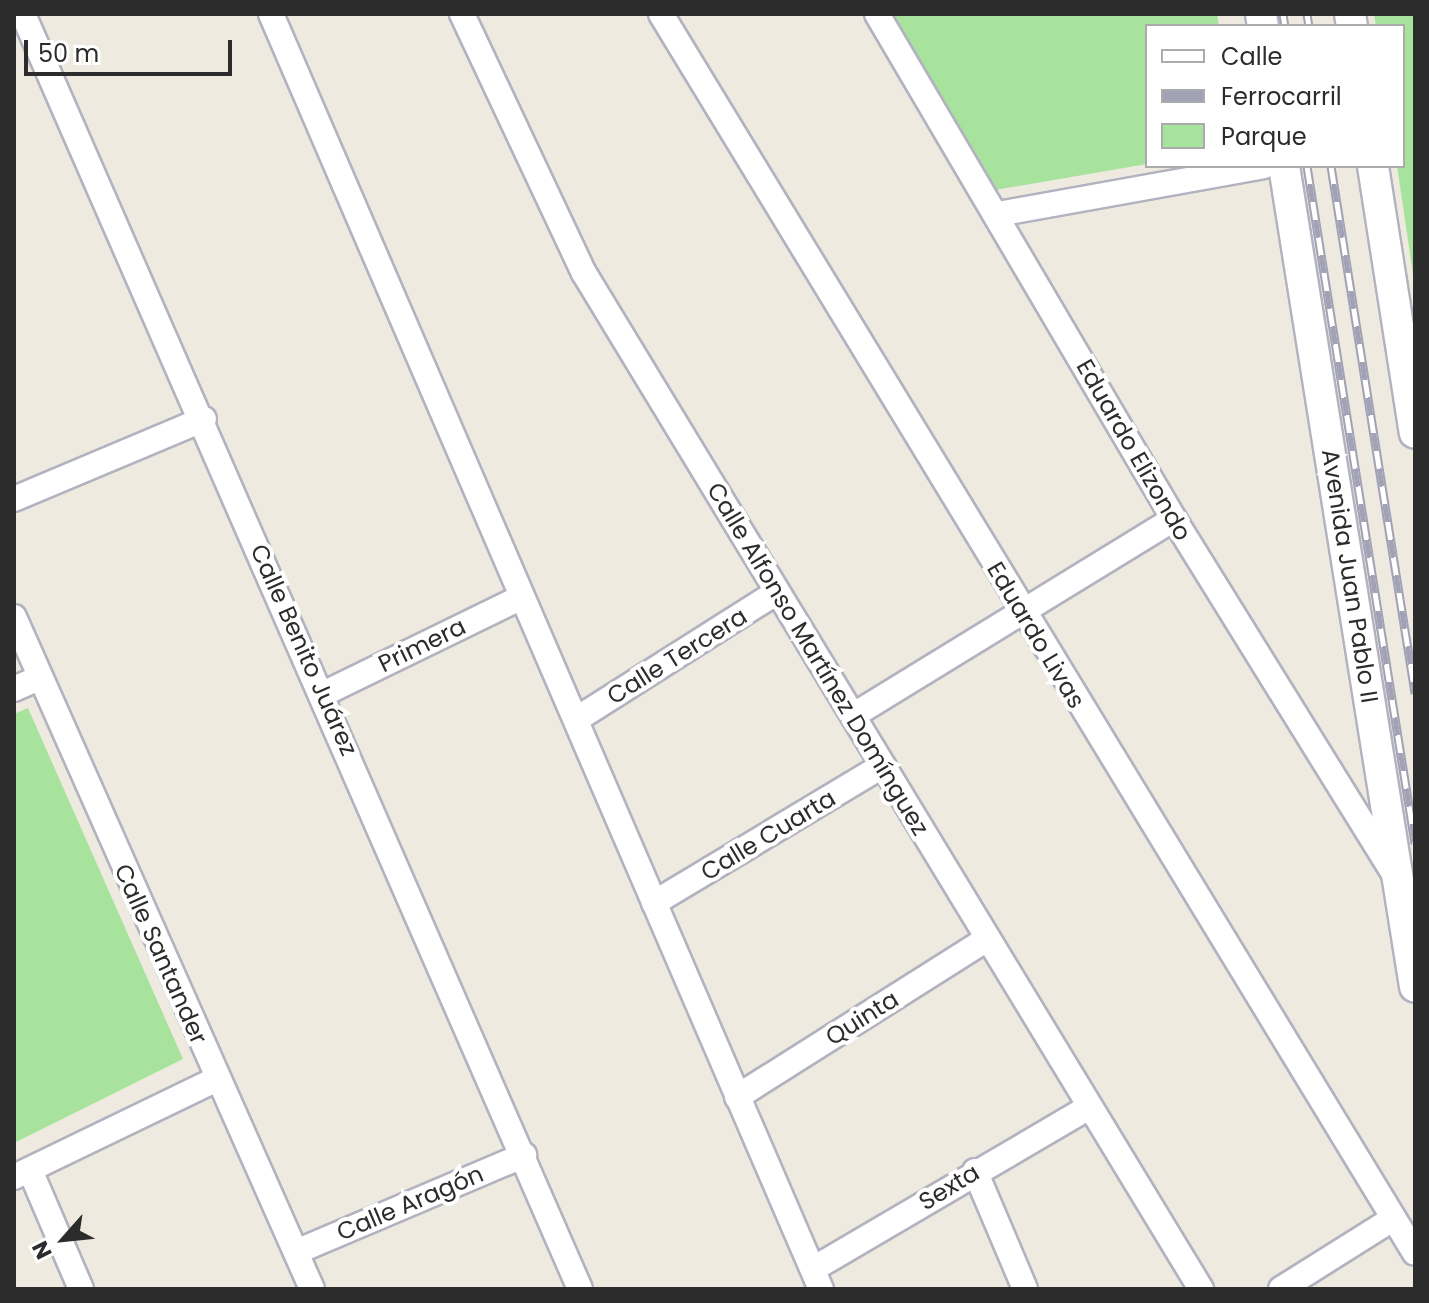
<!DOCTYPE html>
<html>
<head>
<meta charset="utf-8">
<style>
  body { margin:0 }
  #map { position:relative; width:1429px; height:1303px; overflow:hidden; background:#eeeadf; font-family:Poppins,sans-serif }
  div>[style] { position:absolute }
  .green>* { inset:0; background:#a8e39d }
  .roads { filter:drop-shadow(2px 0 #b2b2c0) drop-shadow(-2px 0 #b2b2c0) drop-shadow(0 2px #b2b2c0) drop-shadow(0 -2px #b2b2c0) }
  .minor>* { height:24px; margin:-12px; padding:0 12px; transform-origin:12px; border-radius:12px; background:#fff }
  .tertiary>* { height:30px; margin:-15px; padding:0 15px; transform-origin:15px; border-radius:15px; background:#fff }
  .rail>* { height:9px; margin-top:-4.5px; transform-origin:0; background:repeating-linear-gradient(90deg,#fff 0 18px,#a2a2b6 0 36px); box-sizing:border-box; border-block:2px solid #a2a2b6 }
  span { translate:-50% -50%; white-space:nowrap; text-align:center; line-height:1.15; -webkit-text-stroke:8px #fff; paint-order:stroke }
  .street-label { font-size:24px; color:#2c2c2c }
  .frame { position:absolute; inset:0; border:16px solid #2c2c2c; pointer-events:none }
  .legend { position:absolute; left:1145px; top:24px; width:260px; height:144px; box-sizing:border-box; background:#fff; border:2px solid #ababab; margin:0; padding:10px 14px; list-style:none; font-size:24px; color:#2c2c2c }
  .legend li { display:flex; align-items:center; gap:16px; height:40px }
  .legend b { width:40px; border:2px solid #ababab }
  .north { position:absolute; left:24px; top:1199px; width:80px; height:80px; -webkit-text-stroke:6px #fff; paint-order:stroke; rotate:243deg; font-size:22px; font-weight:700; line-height:32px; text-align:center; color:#2c2c2c }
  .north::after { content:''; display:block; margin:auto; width:28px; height:36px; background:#2c2c2c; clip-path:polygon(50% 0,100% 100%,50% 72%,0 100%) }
  .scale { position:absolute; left:24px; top:40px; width:208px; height:36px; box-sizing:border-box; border:4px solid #2c2c2c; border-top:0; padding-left:10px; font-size:24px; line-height:28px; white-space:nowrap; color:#2c2c2c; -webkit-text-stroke:6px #fff; paint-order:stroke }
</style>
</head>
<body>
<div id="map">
  <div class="green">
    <div style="clip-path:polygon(885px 14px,1217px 14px,1219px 26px,1147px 26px,1147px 164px,995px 190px)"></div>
    <div style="clip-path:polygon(1374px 14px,1415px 14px,1415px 288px,1397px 166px,1403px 166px,1403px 26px,1376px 26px)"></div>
    <div style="clip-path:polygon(28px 708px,183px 1059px,14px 1143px,14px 714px)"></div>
  </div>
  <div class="roads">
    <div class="minor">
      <div style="left:23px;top:14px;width:1391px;rotate:66.4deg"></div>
      <div style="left:271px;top:14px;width:1389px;rotate:66.67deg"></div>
      <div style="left:462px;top:14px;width:286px;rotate:64.8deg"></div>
      <div style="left:584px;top:273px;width:1189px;rotate:58.73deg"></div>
      <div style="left:661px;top:14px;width:1450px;rotate:58.68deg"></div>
      <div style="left:877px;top:14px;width:586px;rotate:59.54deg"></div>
      <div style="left:1174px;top:519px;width:415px;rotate:58.2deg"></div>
      <div style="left:998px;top:214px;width:270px;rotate:-10.2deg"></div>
      <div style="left:14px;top:499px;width:206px;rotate:-22.8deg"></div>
      <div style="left:14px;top:617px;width:735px;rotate:66.08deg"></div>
      <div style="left:14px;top:689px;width:27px;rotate:-24deg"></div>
      <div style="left:323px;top:694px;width:221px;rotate:-26deg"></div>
      <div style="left:854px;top:715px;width:375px;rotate:-31.5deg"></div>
      <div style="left:577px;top:719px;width:237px;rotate:-32.4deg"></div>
      <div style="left:654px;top:903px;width:266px;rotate:-31deg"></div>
      <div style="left:737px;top:1097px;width:296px;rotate:-32.3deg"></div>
      <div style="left:30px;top:1170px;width:129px;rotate:66.8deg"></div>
      <div style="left:975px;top:1171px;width:128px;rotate:67deg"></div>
      <div style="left:14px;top:1177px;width:225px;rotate:-25.8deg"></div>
      <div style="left:296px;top:1252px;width:248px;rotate:-23deg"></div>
      <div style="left:813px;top:1269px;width:318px;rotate:-30.4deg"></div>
      <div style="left:1281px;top:1289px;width:130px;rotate:-32.1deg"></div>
    </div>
    <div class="tertiary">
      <div style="left:1261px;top:14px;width:12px;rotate:81deg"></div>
      <div style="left:1350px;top:14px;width:12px;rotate:81deg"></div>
      <div style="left:1284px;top:166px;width:831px;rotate:80.93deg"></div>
      <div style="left:1373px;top:166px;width:270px;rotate:81.1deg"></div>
    </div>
  </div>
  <div class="rail">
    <div style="left:1283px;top:14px;width:12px;rotate:81deg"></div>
    <div style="left:1307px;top:14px;width:12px;rotate:81deg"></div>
    <div style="left:1307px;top:166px;width:686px;rotate:80.94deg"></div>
    <div style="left:1331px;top:166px;width:534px;rotate:80.94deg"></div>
  </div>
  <div class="street-label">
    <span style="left:1134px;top:450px;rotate:60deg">Eduardo Elizondo</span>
    <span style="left:1350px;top:576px;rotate:81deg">Avenida Juan Pablo II</span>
    <span style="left:1036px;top:635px;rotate:59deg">Eduardo Livas</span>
    <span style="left:422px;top:645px;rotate:-26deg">Primera</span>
    <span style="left:304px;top:650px;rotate:66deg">Calle Benito Juárez</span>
    <span style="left:677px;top:656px;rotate:-32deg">Calle Tercera</span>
    <span style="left:818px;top:659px;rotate:59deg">Calle Alfonso Martínez Domínguez</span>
    <span style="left:768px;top:835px;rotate:-31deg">Calle Cuarta</span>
    <span style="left:161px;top:954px;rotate:66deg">Calle Santander</span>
    <span style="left:862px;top:1018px;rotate:-32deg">Quinta</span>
    <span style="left:949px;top:1187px;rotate:-31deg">Sexta</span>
    <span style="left:410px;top:1203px;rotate:-23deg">Calle Aragón</span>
  </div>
  <div class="frame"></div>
  <ul class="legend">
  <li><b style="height:10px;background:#fff"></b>Calle</li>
  <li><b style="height:10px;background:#a2a2b6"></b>Ferrocarril</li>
  <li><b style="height:22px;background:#a8e39d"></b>Parque</li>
  </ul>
  <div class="north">N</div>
  <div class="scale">50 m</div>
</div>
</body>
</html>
